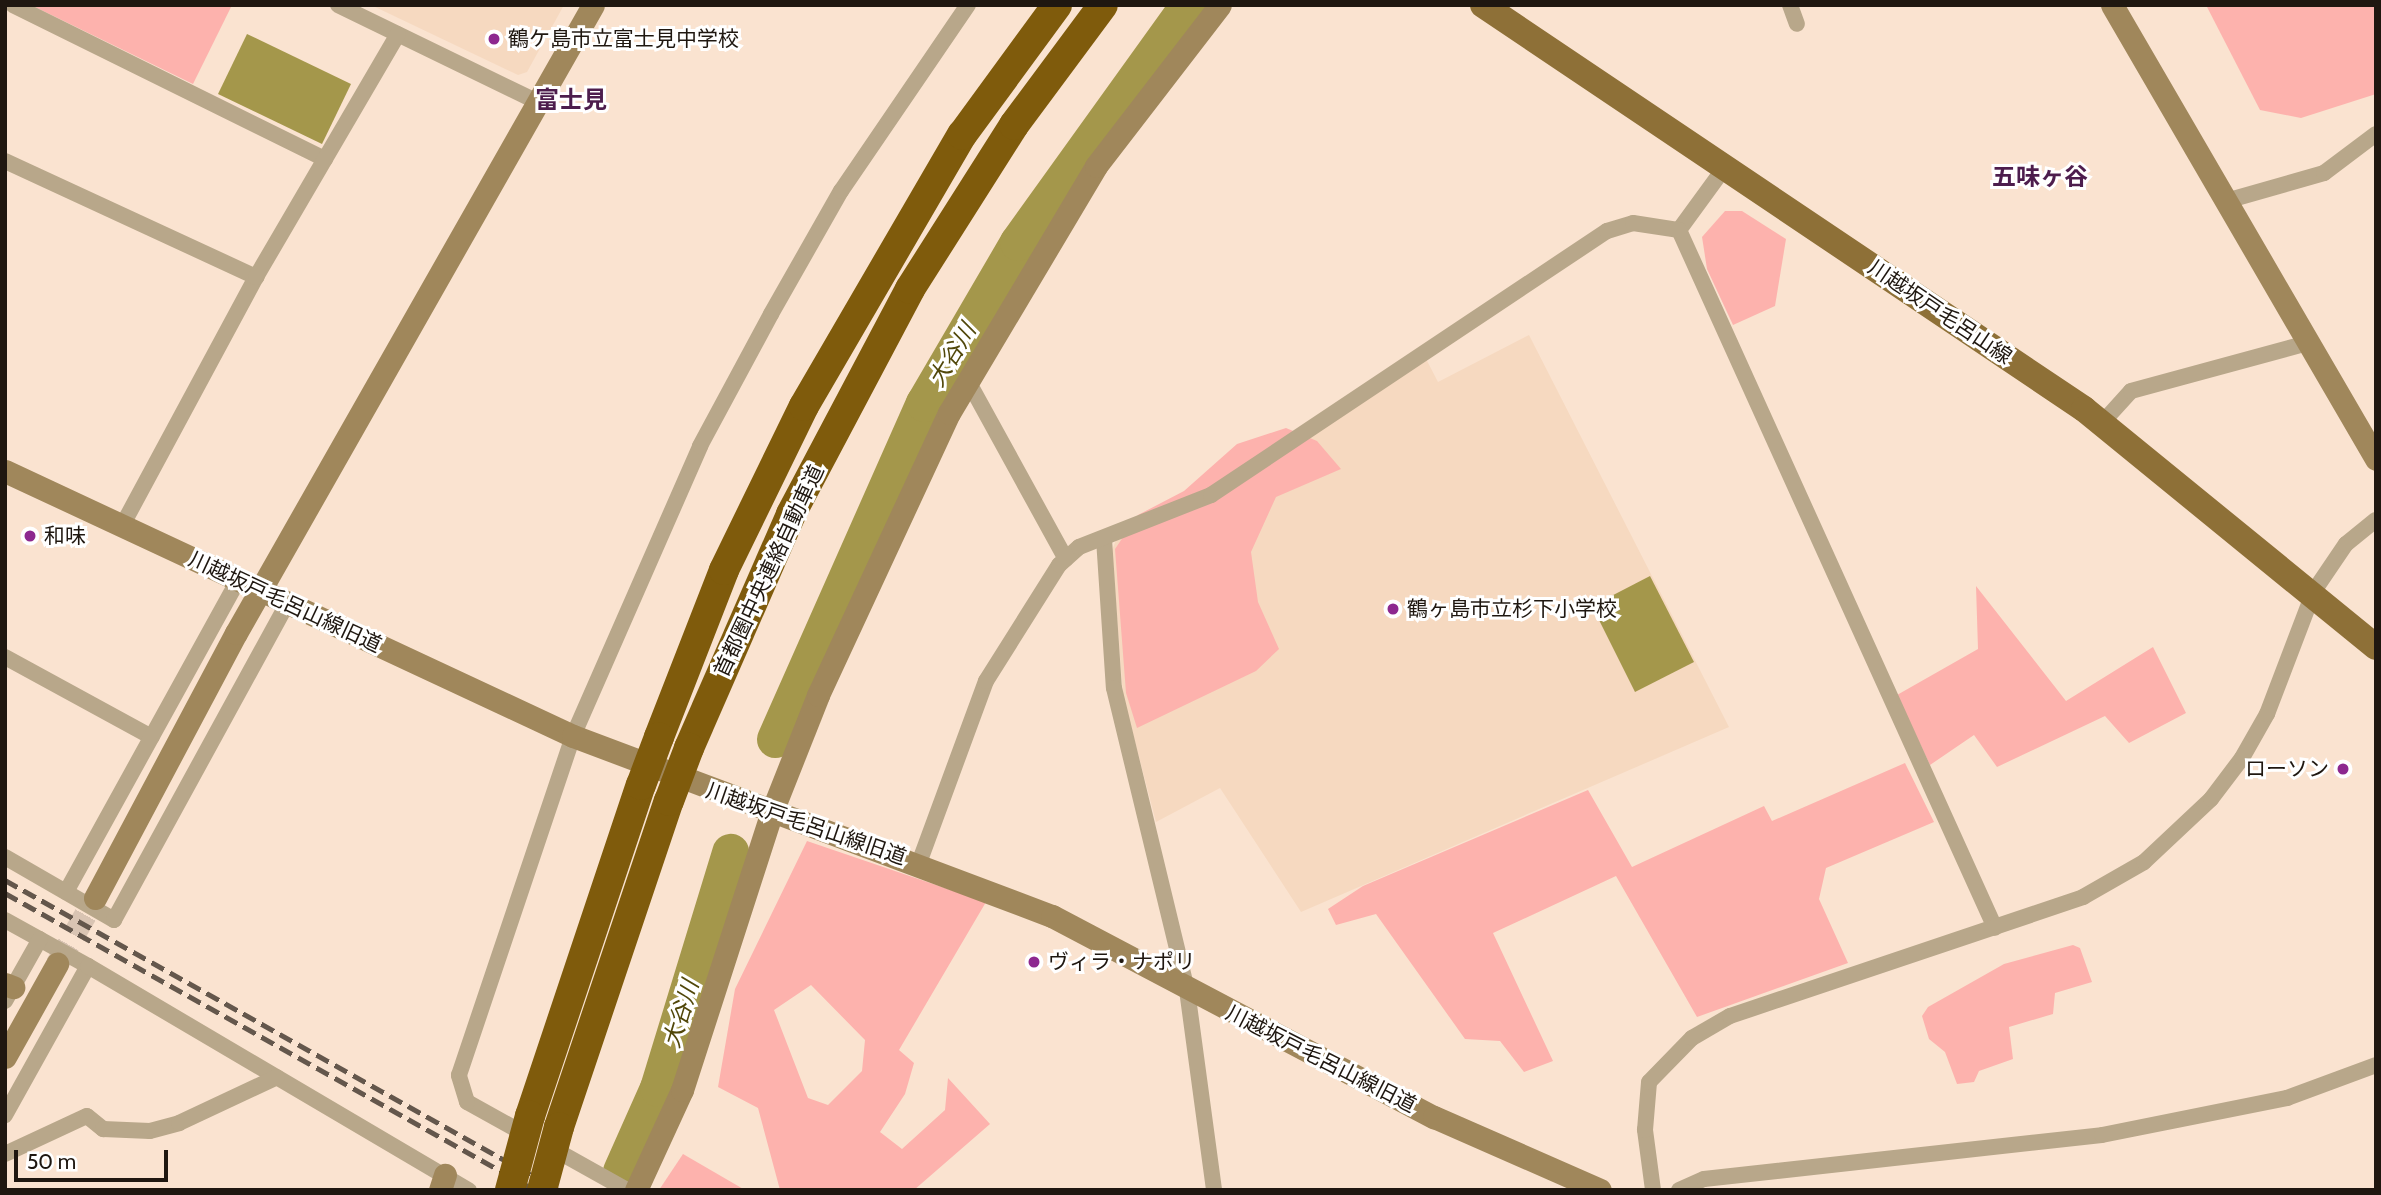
<!DOCTYPE html>
<html>
<head>
<meta charset="utf-8">
<style>
  body { margin:0 }
  #map { position:relative; width:2381px; height:1195px; overflow:hidden; background:#fae3d0; font-family:Cabin,"Noto Sans JP",sans-serif }
  div>[style] { position:absolute }
  .built>* { inset:0; background:#f6d9c0 }
  .green>* { inset:0; background:#fdb2ad }
  .water>* { inset:0; background:#a4974b }
  .river>* { height:37px; margin:-18.5px; padding:0 18.5px; transform-origin:18.5px; border-radius:18.5px; background:#a4974b }
  .secondary-tunnel>* { height:23px; margin-top:-11.5px; transform-origin:0; background:repeating-linear-gradient(90deg,#d9c4b3 0 23px,transparent 0 34px) }
  .street>* { height:16px; margin:-8px; padding:0 8px; transform-origin:8px; border-radius:8px; background:#b8a78a }
  .secondary>* { height:23px; margin:-11.5px; padding:0 11.5px; transform-origin:11.5px; border-radius:11.5px; background:#a0875b }
  .primary>* { height:26px; margin:-13px; padding:0 13px; transform-origin:13px; border-radius:13px; background:#8e7037 }
  .highway>* { height:30px; margin:-15px; padding:0 15px; transform-origin:15px; border-radius:15px; background:#7f5b0c }
  .rail>* { height:5px; margin-top:-2.5px; transform-origin:0; background:repeating-linear-gradient(90deg,#64574c 0 14px,transparent 0 21px) }
  .highway-bridge>* { height:30px; margin:-15px; padding:0 15px; transform-origin:15px; border-radius:15px; background:#7f5b0c }
  .dots>* { width:19px; height:19px; translate:-50% -50%; box-sizing:border-box; border:4px solid #fff; border-radius:50% }
  span { translate:-50% -50%; white-space:nowrap; text-align:center; line-height:1.15; -webkit-text-stroke:6px #fff; paint-order:stroke }
  .poi-label { font-size:21px; color:#1f1710 }
  .left { translate:0 -50%; text-align:left }
  .right { translate:-100% -50%; text-align:right }
  .street-label { font-size:21px; color:#1f1710 }
  .water-label { font-size:23px; color:#51470a; font-style:italic }
  .quarter-label { font-size:24px; color:#4d1d4d; font-weight:700 }
  .frame { position:absolute; inset:0; border:7px solid #1f1710; pointer-events:none }
  .scale { position:absolute; left:14px; top:1150px; width:154px; height:32px; box-sizing:border-box; border:4px solid #1f1710; border-top:0; padding-left:9px; font-size:21px; line-height:24px; white-space:nowrap; color:#1f1710; -webkit-text-stroke:5px #fff; paint-order:stroke }
</style>
</head>
<body>
<div id="map">
  <div class="built">
    <div style="clip-path:polygon(371px 5px,564px 5px,527px 72px,518px 75px)"></div>
    <div style="clip-path:polygon(1529px 335px,1729px 727px,1301px 912px,1220px 788px,1156px 822px,1123px 696px,1112px 550px,1116px 540px,1424px 355px,1438px 382px)"></div>
  </div>
  <div class="green">
    <div style="clip-path:polygon(31px 5px,232px 5px,193px 84px)"></div>
    <div style="clip-path:polygon(2206px 5px,2376px 5px,2376px 94px,2301px 118px,2260px 110px)"></div>
    <div style="clip-path:polygon(1725px 211px,1742px 211px,1786px 239px,1775px 306px,1733px 325px,1707px 269px,1702px 237px)"></div>
    <div style="clip-path:polygon(1286px 428px,1317px 441px,1341px 469px,1276px 497px,1251px 552px,1258px 602px,1279px 649px,1256px 671px,1137px 728px,1126px 693px,1115px 549px,1138px 515px,1184px 491px,1237px 444px)"></div>
    <div style="clip-path:polygon(1976px 586px,2066px 701px,2153px 647px,2186px 713px,2129px 743px,2105px 716px,1997px 767px,1974px 735px,1930px 765px,1897px 695px,1978px 649px)"></div>
    <div style="clip-path:polygon(1905px 763px,1934px 822px,1826px 868px,1819px 899px,1848px 963px,1697px 1017px,1616px 876px,1493px 933px,1553px 1061px,1524px 1072px,1500px 1041px,1465px 1039px,1376px 914px,1336px 925px,1328px 909px,1363px 886px,1588px 790px,1632px 867px,1764px 806px,1772px 821px)"></div>
    <div style="clip-path:polygon(evenodd,807px 841px,986px 902px,899px 1050px,914px 1063px,905px 1094px,880px 1132px,902px 1149px,945px 1110px,948px 1078px,990px 1124px,914px 1190px,780px 1190px,758px 1108px,718px 1087px,735px 989px,807px 841px,811px 985px,865px 1040px,862px 1071px,828px 1105px,808px 1098px,774px 1010px,811px 985px)"></div>
    <div style="clip-path:polygon(2073px 945px,2080px 948px,2092px 982px,2055px 993px,2053px 1014px,2009px 1027px,2013px 1059px,1979px 1071px,1974px 1082px,1957px 1084px,1945px 1052px,1929px 1039px,1922px 1016px,1928px 1007px,2004px 964px)"></div>
    <div style="clip-path:polygon(683px 1154px,745px 1190px,659px 1190px)"></div>
  </div>
  <div class="water">
    <div style="clip-path:polygon(247px 34px,351px 84px,322px 144px,218px 94px)"></div>
    <div style="clip-path:polygon(1650px 576px,1694px 662px,1635px 692px,1592px 606px)"></div>
  </div>
  <div class="river">
    <div style="left:775px;top:739px;width:368px;rotate:-66.1deg"></div>
    <div style="left:924px;top:403px;width:186px;rotate:-59.7deg"></div>
    <div style="left:1018px;top:242px;width:292px;rotate:-54.3deg"></div>
    <div style="left:621px;top:1171px;width:91px;rotate:-66deg"></div>
    <div style="left:658px;top:1088px;width:247px;rotate:-73deg"></div>
  </div>
  <div class="secondary-tunnel">
    <div style="left:57px;top:964px;width:76px;rotate:-60.1deg"></div>
  </div>
  <div class="street">
    <div style="left:13px;top:5px;width:348px;rotate:26.3deg"></div>
    <div style="left:338px;top:5px;width:222px;rotate:25.9deg"></div>
    <div style="left:1790px;top:5px;width:20px;rotate:70deg"></div>
    <div style="left:5px;top:161px;width:277px;rotate:24.8deg"></div>
    <div style="left:1725px;top:167px;width:78px;rotate:126.1deg"></div>
    <div style="left:1679px;top:230px;width:766px;rotate:65.64deg"></div>
    <div style="left:2226px;top:201px;width:102px;rotate:-15.9deg"></div>
    <div style="left:2324px;top:173px;width:65px;rotate:-36.9deg"></div>
    <div style="left:968px;top:381px;width:203px;rotate:61.2deg"></div>
    <div style="left:2102px;top:423px;width:43px;rotate:-47.8deg"></div>
    <div style="left:2131px;top:391px;width:183px;rotate:-15.2deg"></div>
    <div style="left:122px;top:526px;width:283px;rotate:-61.7deg"></div>
    <div style="left:256px;top:277px;width:281px;rotate:-59.7deg"></div>
    <div style="left:1104px;top:539px;width:149px;rotate:86.2deg"></div>
    <div style="left:1114px;top:688px;width:311px;rotate:76.4deg"></div>
    <div style="left:1187px;top:990px;width:202px;rotate:82.3deg"></div>
    <div style="left:5px;top:657px;width:167px;rotate:28.6deg"></div>
    <div style="left:5px;top:857px;width:126px;rotate:30deg"></div>
    <div style="left:114px;top:920px;width:360px;rotate:-61.3deg"></div>
    <div style="left:919px;top:863px;width:194px;rotate:-69.8deg"></div>
    <div style="left:986px;top:681px;width:137px;rotate:-57.8deg"></div>
    <div style="left:1059px;top:565px;width:27px;rotate:-42deg"></div>
    <div style="left:1079px;top:547px;width:142px;rotate:-21.5deg"></div>
    <div style="left:1211px;top:495px;width:476px;rotate:-33.7deg"></div>
    <div style="left:1607px;top:231px;width:27px;rotate:-17deg"></div>
    <div style="left:1633px;top:223px;width:47px;rotate:8.7deg"></div>
    <div style="left:66px;top:892px;width:355px;rotate:-61.1deg"></div>
    <div style="left:5px;top:920px;width:95px;rotate:29deg"></div>
    <div style="left:88px;top:966px;width:171px;rotate:119.1deg"></div>
    <div style="left:88px;top:966px;width:442px;rotate:30.5deg"></div>
    <div style="left:5px;top:1001px;width:71px;rotate:-60.6deg"></div>
    <div style="left:530px;top:1137px;width:72px;rotate:-150.9deg"></div>
    <div style="left:467px;top:1102px;width:28px;rotate:-107deg"></div>
    <div style="left:459px;top:1075px;width:358px;rotate:-71.4deg"></div>
    <div style="left:573px;top:736px;width:317px;rotate:-66.3deg"></div>
    <div style="left:700px;top:446px;width:150px;rotate:-61.7deg"></div>
    <div style="left:771px;top:314px;width:142px;rotate:-60.4deg"></div>
    <div style="left:841px;top:191px;width:225px;rotate:-55.7deg"></div>
    <div style="left:550px;top:1147px;width:88px;rotate:29.2deg"></div>
    <div style="left:5px;top:1154px;width:90px;rotate:-24.9deg"></div>
    <div style="left:87px;top:1116px;width:21px;rotate:39deg"></div>
    <div style="left:103px;top:1129px;width:47px;rotate:2.4deg"></div>
    <div style="left:150px;top:1131px;width:30px;rotate:-15deg"></div>
    <div style="left:179px;top:1123px;width:108px;rotate:-25.1deg"></div>
    <div style="left:1653px;top:1190px;width:61px;rotate:-97.6deg"></div>
    <div style="left:1645px;top:1130px;width:48px;rotate:-85.2deg"></div>
    <div style="left:1649px;top:1082px;width:62px;rotate:-45.7deg"></div>
    <div style="left:1692px;top:1038px;width:44px;rotate:-30.1deg"></div>
    <div style="left:1730px;top:1016px;width:373px;rotate:-18.6deg"></div>
    <div style="left:2083px;top:897px;width:70px;rotate:-29.8deg"></div>
    <div style="left:2144px;top:862px;width:92px;rotate:-43.2deg"></div>
    <div style="left:2211px;top:799px;width:51px;rotate:-52.9deg"></div>
    <div style="left:2242px;top:758px;width:51px;rotate:-60.4deg"></div>
    <div style="left:2267px;top:714px;width:132px;rotate:-69.1deg"></div>
    <div style="left:2314px;top:591px;width:57px;rotate:-55.8deg"></div>
    <div style="left:2346px;top:544px;width:38px;rotate:-39deg"></div>
    <div style="left:1679px;top:1190px;width:27px;rotate:-24deg"></div>
    <div style="left:1704px;top:1179px;width:400px;rotate:-6.3deg"></div>
    <div style="left:2102px;top:1135px;width:189px;rotate:-11.3deg"></div>
    <div style="left:2287px;top:1098px;width:95px;rotate:-20.3deg"></div>
  </div>
  <div class="secondary">
    <div style="left:2112px;top:5px;width:525px;rotate:59.82deg"></div>
    <div style="left:5px;top:471px;width:627px;rotate:25.01deg"></div>
    <div style="left:573px;top:736px;width:512px;rotate:20.6deg"></div>
    <div style="left:1052px;top:916px;width:432px;rotate:27.8deg"></div>
    <div style="left:1434px;top:1117px;width:181px;rotate:23.7deg"></div>
    <div style="left:95px;top:898px;width:300px;rotate:-62deg"></div>
    <div style="left:236px;top:633px;width:722px;rotate:-60.38deg"></div>
    <div style="left:5px;top:984px;width:9px;rotate:21deg"></div>
    <div style="left:5px;top:1057px;width:107px;rotate:-60.8deg"></div>
    <div style="left:440px;top:1190px;width:16px;rotate:-72deg"></div>
    <div style="left:636px;top:1190px;width:110px;rotate:-65.3deg"></div>
    <div style="left:682px;top:1090px;width:290px;rotate:-72.1deg"></div>
    <div style="left:771px;top:814px;width:128px;rotate:-68.4deg"></div>
    <div style="left:818px;top:695px;width:311px;rotate:-65.1deg"></div>
    <div style="left:949px;top:413px;width:287px;rotate:-59.2deg"></div>
    <div style="left:1096px;top:166px;width:203px;rotate:-52.4deg"></div>
  </div>
  <div class="primary">
    <div style="left:1483px;top:5px;width:724px;rotate:33.91deg"></div>
    <div style="left:2084px;top:409px;width:377px;rotate:39.2deg"></div>
  </div>
  <div class="highway">
    <div style="left:659px;top:737px;width:179px;rotate:-68.7deg"></div>
    <div style="left:724px;top:570px;width:182px;rotate:-64deg"></div>
    <div style="left:804px;top:406px;width:314px;rotate:-59.8deg"></div>
    <div style="left:962px;top:135px;width:161px;rotate:-53.8deg"></div>
    <div style="left:689px;top:748px;width:255px;rotate:-66.4deg"></div>
    <div style="left:791px;top:514px;width:255px;rotate:-62.1deg"></div>
    <div style="left:910px;top:289px;width:194px;rotate:-57.6deg"></div>
    <div style="left:1014px;top:125px;width:149px;rotate:-53.4deg"></div>
    <div style="left:530px;top:1116px;width:349px;rotate:-71.5deg"></div>
    <div style="left:559px;top:1127px;width:344px;rotate:-71.4deg"></div>
  </div>
  <div class="rail">
    <div style="left:5px;top:880px;width:634px;rotate:29.27deg"></div>
    <div style="left:5px;top:893px;width:608px;rotate:29.27deg"></div>
  </div>
  <div class="highway-bridge">
    <div style="left:641px;top:785px;width:51px;rotate:-69.4deg"></div>
    <div style="left:669px;top:801px;width:57px;rotate:-69.3deg"></div>
    <div style="left:510px;top:1190px;width:77px;rotate:-74.9deg"></div>
    <div style="left:542px;top:1190px;width:65px;rotate:-74.9deg"></div>
  </div>
  <div class="dots">
    <div style="left:494px;top:39px;background:#8d288f"></div>
    <div style="left:30px;top:536px;background:#8d288f"></div>
    <div style="left:1393px;top:609px;background:#8d288f"></div>
    <div style="left:2343px;top:769px;background:#8d288f"></div>
    <div style="left:1034px;top:962px;background:#8d288f"></div>
  </div>
  <div class="poi-label">
    <span class="left" style="left:508px;top:39px">鶴ケ島市立富士見中学校</span>
    <span class="left" style="left:44px;top:536px">和味</span>
    <span class="left" style="left:1407px;top:609px">鶴ヶ島市立杉下小学校</span>
    <span class="right" style="left:2329px;top:769px">ローソン</span>
    <span class="left" style="left:1048px;top:962px">ヴィラ・ナポリ</span>
  </div>
  <div class="street-label">
    <span style="left:1940px;top:312px;rotate:34deg">川越坂戸毛呂山線</span>
    <span style="left:769px;top:571px;rotate:-65deg">首都圏中央連絡自動車道</span>
    <span style="left:285px;top:602px;rotate:25deg">川越坂戸毛呂山線旧道</span>
    <span style="left:806px;top:824px;rotate:19deg">川越坂戸毛呂山線旧道</span>
    <span style="left:1321px;top:1059px;rotate:27deg">川越坂戸毛呂山線旧道</span>
  </div>
  <div class="water-label">
    <span style="left:952px;top:355px;rotate:-59deg">大谷川</span>
    <span style="left:681px;top:1014px;rotate:-73deg">大谷川</span>
  </div>
  <div class="quarter-label">
    <span style="left:571px;top:100px">富士見</span>
    <span style="left:2040px;top:177px">五味ヶ谷</span>
  </div>
  <div class="frame"></div>
  <div class="scale">50 m</div>
</div>
</body>
</html>
